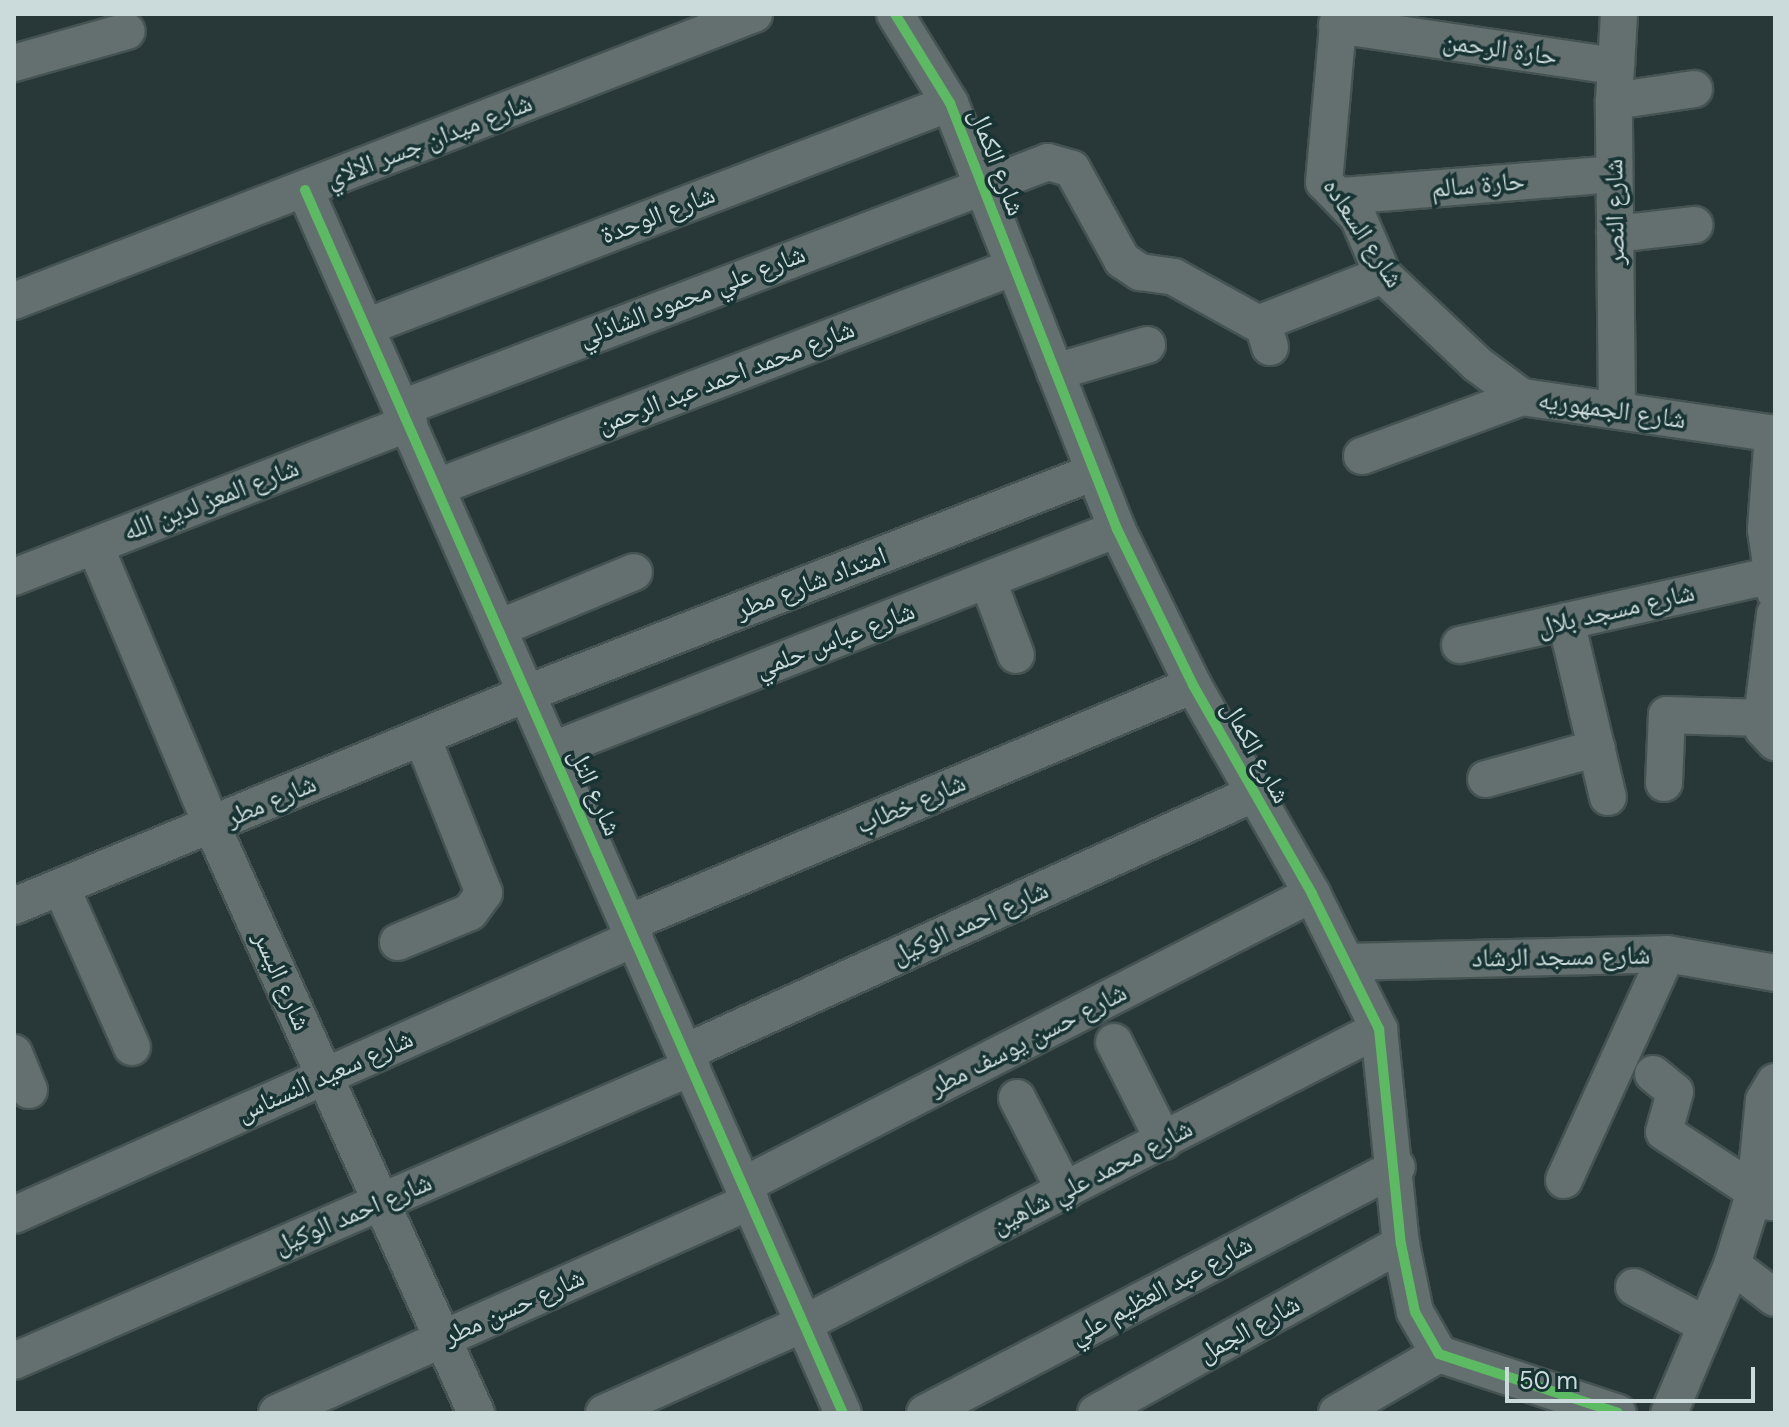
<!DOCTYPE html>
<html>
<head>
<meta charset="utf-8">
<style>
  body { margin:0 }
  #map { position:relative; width:1789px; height:1427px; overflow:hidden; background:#283737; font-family:"DM Sans","Noto Naskh Arabic",sans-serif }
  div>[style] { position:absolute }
  .roads { filter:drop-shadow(2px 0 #455353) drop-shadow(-2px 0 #455353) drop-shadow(0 2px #455353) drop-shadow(0 -2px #455353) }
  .minor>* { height:36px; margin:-18px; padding:0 18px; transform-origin:18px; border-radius:18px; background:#647070 }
  .cycleway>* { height:10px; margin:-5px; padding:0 5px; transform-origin:5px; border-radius:5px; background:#5cba63 }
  span { translate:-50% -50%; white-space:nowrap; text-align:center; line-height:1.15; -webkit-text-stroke:7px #183333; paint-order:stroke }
  .street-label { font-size:26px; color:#cbdada }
  .frame { position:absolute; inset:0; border:16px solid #cbdada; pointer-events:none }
  .scale { position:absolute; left:1505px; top:1367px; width:250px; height:36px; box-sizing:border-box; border:4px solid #cbdada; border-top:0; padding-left:10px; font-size:24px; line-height:28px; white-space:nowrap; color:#cbdada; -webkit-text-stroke:6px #183333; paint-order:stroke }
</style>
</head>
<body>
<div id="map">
  <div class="roads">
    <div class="minor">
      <div style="left:895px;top:14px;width:105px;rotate:58.3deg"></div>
      <div style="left:950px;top:103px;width:458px;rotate:68.6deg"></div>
      <div style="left:1117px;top:529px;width:174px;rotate:64deg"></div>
      <div style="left:1193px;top:685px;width:241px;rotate:60.3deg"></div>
      <div style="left:1312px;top:894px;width:151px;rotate:63.6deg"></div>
      <div style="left:1379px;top:1029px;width:216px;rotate:84.2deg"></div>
      <div style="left:1401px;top:1244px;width:69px;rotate:78.4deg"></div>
      <div style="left:1415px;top:1312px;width:48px;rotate:60.3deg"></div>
      <div style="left:1439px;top:1354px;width:188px;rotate:18.2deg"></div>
      <div style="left:1339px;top:14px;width:169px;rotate:95.1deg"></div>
      <div style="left:1324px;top:182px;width:49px;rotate:45.8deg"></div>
      <div style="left:1358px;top:217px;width:63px;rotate:66.7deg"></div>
      <div style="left:1383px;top:275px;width:129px;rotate:43.4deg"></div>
      <div style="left:1477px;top:364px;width:56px;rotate:36.3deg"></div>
      <div style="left:1337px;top:25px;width:282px;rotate:8.4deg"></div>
      <div style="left:14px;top:63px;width:117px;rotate:-15.8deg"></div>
      <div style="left:1614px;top:101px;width:81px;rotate:-8.5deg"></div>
      <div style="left:305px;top:190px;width:1336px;rotate:66.26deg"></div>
      <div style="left:1342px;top:196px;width:273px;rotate:-4.6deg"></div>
      <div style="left:1615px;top:234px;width:80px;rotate:-6.5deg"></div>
      <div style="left:14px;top:301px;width:794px;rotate:-21.2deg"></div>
      <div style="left:366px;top:327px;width:625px;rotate:-20.98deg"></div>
      <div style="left:1270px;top:347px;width:21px;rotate:-107deg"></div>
      <div style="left:1264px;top:327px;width:8px;rotate:-60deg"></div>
      <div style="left:1268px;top:320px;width:123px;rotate:-21.4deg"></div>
      <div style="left:1055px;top:372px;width:96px;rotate:-16.4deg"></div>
      <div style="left:402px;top:408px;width:691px;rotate:-20.85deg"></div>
      <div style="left:1048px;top:162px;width:25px;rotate:16deg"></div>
      <div style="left:1072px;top:169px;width:104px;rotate:61.2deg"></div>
      <div style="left:1122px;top:260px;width:22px;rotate:34deg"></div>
      <div style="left:1140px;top:272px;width:34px;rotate:8deg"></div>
      <div style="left:1174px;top:277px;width:103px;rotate:29.1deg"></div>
      <div style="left:1617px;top:410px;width:309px;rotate:-90.6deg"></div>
      <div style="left:1614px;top:101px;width:87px;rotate:-86.7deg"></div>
      <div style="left:1773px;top:434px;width:96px;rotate:94.2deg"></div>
      <div style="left:1766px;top:530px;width:63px;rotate:81.7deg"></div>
      <div style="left:1362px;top:456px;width:171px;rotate:-20.2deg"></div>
      <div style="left:1522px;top:397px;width:256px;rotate:8.3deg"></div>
      <div style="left:437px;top:487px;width:618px;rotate:-20.87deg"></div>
      <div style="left:95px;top:546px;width:303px;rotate:67.3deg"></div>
      <div style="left:212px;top:826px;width:644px;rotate:65.78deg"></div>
      <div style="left:14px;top:577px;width:424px;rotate:-21.3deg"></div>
      <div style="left:988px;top:581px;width:79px;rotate:69.3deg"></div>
      <div style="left:1775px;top:614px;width:105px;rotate:97.1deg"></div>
      <div style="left:1762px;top:718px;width:11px;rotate:85deg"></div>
      <div style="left:1763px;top:729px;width:18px;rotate:47deg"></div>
      <div style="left:1566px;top:621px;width:181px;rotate:76.6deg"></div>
      <div style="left:499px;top:628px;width:146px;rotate:-22.5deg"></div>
      <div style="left:1460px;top:645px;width:320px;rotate:-12.6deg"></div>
      <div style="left:553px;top:750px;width:606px;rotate:-21.4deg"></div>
      <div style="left:1486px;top:779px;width:115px;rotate:-15.6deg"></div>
      <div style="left:1664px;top:783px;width:68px;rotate:-87.5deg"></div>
      <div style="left:1667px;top:715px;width:95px;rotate:1.8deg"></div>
      <div style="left:61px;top:887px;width:175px;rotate:66.1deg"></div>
      <div style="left:14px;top:906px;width:556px;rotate:-22.51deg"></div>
      <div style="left:528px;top:693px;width:608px;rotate:-21.33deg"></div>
      <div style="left:629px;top:923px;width:612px;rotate:-22.88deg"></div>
      <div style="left:398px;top:942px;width:78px;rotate:-22.6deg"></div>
      <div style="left:470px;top:912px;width:24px;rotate:-54deg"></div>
      <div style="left:484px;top:893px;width:168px;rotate:-111.7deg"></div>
      <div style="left:1346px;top:962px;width:321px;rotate:-1.4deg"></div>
      <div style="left:1667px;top:954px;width:110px;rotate:10deg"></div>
      <div style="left:1114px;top:1042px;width:111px;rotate:63.2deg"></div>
      <div style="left:686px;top:1052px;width:623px;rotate:-24.47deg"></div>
      <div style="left:14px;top:1053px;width:40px;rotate:68deg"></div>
      <div style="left:1653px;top:1074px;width:28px;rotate:39deg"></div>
      <div style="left:1675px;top:1092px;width:41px;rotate:105.4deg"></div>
      <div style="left:1664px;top:1132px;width:128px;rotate:33.2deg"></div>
      <div style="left:1017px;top:1098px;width:105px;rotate:62.7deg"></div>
      <div style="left:1564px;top:1180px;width:248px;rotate:-65.5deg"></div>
      <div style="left:744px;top:1185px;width:638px;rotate:-27.13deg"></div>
      <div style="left:14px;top:1215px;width:680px;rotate:-24.04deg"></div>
      <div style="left:1732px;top:1265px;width:54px;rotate:37.5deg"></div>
      <div style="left:1634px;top:1287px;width:81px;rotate:27.8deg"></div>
      <div style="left:14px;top:1361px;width:739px;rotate:-23.44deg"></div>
      <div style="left:277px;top:1413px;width:519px;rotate:-24.1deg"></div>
      <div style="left:604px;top:1413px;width:220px;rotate:-24.1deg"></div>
      <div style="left:805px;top:1323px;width:645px;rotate:-27.12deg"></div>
      <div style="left:925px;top:1413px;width:532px;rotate:-27.53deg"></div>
      <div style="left:1096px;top:1413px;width:349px;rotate:-29deg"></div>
      <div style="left:1337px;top:1413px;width:118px;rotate:-30deg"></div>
      <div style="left:1669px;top:1413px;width:161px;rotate:-66.9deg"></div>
      <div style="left:1732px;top:1265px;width:77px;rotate:-72.7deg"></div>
      <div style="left:1755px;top:1191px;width:91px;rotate:-84.4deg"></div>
      <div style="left:1764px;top:1100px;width:21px;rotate:-59deg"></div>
    </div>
  </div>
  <div class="cycleway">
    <div style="left:895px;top:14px;width:105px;rotate:58.3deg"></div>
    <div style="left:950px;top:103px;width:458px;rotate:68.6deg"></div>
    <div style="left:1117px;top:529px;width:174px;rotate:64deg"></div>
    <div style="left:1193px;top:685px;width:241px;rotate:60.3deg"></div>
    <div style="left:1312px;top:894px;width:151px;rotate:63.6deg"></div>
    <div style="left:1379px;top:1029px;width:216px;rotate:84.2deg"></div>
    <div style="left:1401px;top:1244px;width:69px;rotate:78.4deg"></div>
    <div style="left:1415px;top:1312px;width:48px;rotate:60.3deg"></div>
    <div style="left:1439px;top:1354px;width:188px;rotate:18.2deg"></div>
    <div style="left:305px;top:190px;width:1336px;rotate:66.26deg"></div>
  </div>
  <div class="street-label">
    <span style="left:1500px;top:49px;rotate:8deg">حارة الرحمن</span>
    <span style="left:429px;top:141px;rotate:-21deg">شارع ميدان جسر الالاي</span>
    <span style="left:997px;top:162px;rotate:69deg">شارع الكمال</span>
    <span style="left:1478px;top:185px;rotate:-5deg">حارة سالم</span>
    <span style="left:1615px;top:212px;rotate:-91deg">شارع النصر</span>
    <span style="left:658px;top:215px;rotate:-21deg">شارع الوحدة</span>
    <span style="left:1363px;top:233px;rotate:57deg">شارع السعاده</span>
    <span style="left:692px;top:296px;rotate:-21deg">شارع علي محمود الشاذلي</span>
    <span style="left:726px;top:377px;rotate:-21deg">شارع محمد احمد عبد الرحمن</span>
    <span style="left:1612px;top:410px;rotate:8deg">شارع الجمهوريه</span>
    <span style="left:211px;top:500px;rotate:-21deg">شارع المعز لدين الله</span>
    <span style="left:811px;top:583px;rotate:-21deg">امتداد شارع مطر</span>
    <span style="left:1616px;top:610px;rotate:-13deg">شارع مسجد بلال</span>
    <span style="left:835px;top:640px;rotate:-21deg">شارع عباس حلمي</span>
    <span style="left:1256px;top:752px;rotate:61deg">شارع الكمال</span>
    <span style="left:595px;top:792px;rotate:66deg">شارع التل</span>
    <span style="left:271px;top:801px;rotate:-23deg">شارع مطر</span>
    <span style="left:911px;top:804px;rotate:-23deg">شارع خطاب</span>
    <span style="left:970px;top:923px;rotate:-24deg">شارع احمد الوكيل</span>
    <span style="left:1561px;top:957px;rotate:-1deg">شارع مسجد الرشاد</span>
    <span style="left:282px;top:981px;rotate:66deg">شارع اليسر</span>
    <span style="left:1028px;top:1040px;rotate:-27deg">شارع حسن يوسف مطر</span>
    <span style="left:325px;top:1076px;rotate:-24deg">شارع سعيد النسناس</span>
    <span style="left:1092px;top:1177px;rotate:-27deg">شارع محمد علي شاهين</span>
    <span style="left:353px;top:1214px;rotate:-23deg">شارع احمد الوكيل</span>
    <span style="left:1161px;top:1290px;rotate:-28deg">شارع عبد العظيم علي</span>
    <span style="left:514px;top:1307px;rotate:-24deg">شارع حسن مطر</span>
    <span style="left:1249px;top:1329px;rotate:-29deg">شارع الجمل</span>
  </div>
  <div class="frame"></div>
  <div class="scale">50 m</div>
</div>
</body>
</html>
